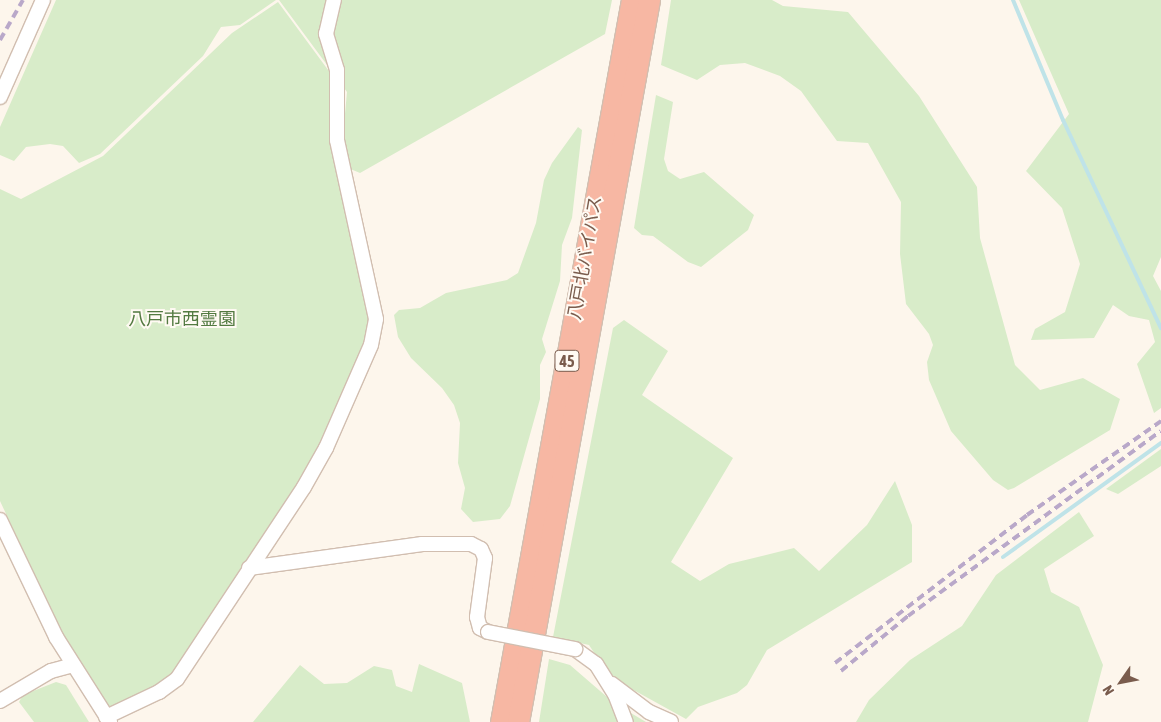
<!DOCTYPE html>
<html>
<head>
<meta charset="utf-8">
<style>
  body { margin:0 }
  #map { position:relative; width:1161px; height:722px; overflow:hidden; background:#fdf6ec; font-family:"Asap Condensed","Noto Sans JP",sans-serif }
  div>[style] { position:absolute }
  .green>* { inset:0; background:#d8ecc9 }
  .stream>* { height:4px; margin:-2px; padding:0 2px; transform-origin:2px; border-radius:2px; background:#bfe3e8 }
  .roads { filter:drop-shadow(1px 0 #d1beb0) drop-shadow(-1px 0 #d1beb0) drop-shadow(0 1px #d1beb0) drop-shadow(0 -1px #d1beb0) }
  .minor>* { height:14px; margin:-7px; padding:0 7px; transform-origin:7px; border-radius:7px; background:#fff }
  .highway>* { height:21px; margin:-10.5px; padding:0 10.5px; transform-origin:10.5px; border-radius:10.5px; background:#f7b7a3 }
  .rail>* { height:4px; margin-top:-2px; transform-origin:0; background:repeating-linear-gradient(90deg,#b9a8c9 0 8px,transparent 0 13px) }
  .bridges { filter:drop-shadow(1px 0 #d1beb0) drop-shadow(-1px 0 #d1beb0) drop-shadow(0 1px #d1beb0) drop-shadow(0 -1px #d1beb0) }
  .minor-bridge>* { height:14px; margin:-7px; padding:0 7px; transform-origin:7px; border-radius:7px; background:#fff }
  span { translate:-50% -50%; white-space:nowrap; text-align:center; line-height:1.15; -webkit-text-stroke:4px #fffaf3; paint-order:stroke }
  .shield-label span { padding:1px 4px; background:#fffaf3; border:1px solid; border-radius:4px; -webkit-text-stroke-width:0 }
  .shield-label { font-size:16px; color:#7a5c4d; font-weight:700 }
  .street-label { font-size:18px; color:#7a5c4d }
  .park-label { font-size:18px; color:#537a41 }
  .north { position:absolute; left:1096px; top:657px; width:50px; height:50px; -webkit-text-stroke:4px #fffaf3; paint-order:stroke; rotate:237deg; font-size:14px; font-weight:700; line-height:20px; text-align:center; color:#7a5c4d }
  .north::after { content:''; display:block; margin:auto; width:18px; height:22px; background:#7a5c4d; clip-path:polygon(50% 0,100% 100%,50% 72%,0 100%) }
</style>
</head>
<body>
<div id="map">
  <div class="green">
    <div style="clip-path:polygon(56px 0,276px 0,240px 25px,221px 27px,203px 56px,100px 154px,79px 163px,63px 146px,50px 144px,26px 147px,14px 161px,0 155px,0 127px)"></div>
    <div style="clip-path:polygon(279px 0,612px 0,605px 34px,360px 173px,348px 168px,343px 135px,347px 92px)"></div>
    <div style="clip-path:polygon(671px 0,772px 0,783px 6px,848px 12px,919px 96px,977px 187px,980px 238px,1015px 365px,1040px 390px,1083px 378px,1120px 399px,1110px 430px,1014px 488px,1008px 490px,993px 480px,951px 431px,929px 380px,927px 362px,933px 345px,929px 334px,906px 304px,900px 254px,901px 202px,868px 143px,837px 141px,801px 91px,780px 76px,745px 63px,720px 65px,697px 80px,661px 65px)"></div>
    <div style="clip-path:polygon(1019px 0,1161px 0,1161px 257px,1153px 276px,1161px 291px,1161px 408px,1154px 413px,1137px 364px,1155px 342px,1149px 320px,1129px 316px,1113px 305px,1094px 338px,1031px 340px,1035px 329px,1065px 312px,1080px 264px,1062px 208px,1026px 171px,1069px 114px)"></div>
    <div style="clip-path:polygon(278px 2px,334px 78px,373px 325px,351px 386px,299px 488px,171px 679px,110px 710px,62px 633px,0 501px,0 189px,21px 199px,103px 156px,232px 33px)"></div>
    <div style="clip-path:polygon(656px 95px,673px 102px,664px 159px,668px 171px,680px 179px,704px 172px,754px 215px,748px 230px,701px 267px,688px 262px,653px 236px,642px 235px,634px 228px)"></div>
    <div style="clip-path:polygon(578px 127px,582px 130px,572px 218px,562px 245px,560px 281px,542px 339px,546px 352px,540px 365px,540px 399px,510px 506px,500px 519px,473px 522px,461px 509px,465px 488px,458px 463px,460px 423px,454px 405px,442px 388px,411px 358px,398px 337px,394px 315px,399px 310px,420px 308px,446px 293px,507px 280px,518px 273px,536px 223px,544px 180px,552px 163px)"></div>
    <div style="clip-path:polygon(624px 320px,668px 351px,642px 395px,733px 458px,671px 562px,700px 581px,729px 564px,794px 548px,819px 571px,867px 525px,895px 481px,912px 525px,912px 562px,767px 650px,747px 685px,737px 693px,698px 707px,686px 719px,610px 677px,589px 645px,553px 637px,613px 328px)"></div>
    <div style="clip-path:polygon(1161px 449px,1161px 466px,1118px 494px,1106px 489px)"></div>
    <div style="clip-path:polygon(1079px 512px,1094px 536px,1044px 569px,1051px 592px,1079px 607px,1103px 665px,1088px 722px,856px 722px,869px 700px,910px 660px,962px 626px,996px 575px)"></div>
    <div style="clip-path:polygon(549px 659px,570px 665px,614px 703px,646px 722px,539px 722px)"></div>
    <div style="clip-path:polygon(419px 664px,462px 683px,470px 722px,253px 722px,300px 665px,324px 684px,347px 683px,374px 666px,392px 670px,396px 686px,412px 692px)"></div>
    <div style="clip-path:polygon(56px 682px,66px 685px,89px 722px,34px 722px,19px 702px,23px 695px)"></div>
  </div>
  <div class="stream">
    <div style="left:1013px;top:0;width:130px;rotate:67.4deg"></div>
    <div style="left:1063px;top:120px;width:230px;rotate:64.8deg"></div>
    <div style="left:1003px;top:557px;width:195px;rotate:-35.8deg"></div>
  </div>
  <div class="roads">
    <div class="minor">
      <div style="left:0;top:97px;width:106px;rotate:-66.1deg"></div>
      <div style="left:0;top:520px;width:130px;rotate:64.4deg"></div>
      <div style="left:56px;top:637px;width:101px;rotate:57.6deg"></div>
      <div style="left:249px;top:568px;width:175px;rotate:-7.9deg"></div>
      <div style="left:422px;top:544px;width:49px"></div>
      <div style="left:471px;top:544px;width:11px;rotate:27deg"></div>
      <div style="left:481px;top:549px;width:10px;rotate:66deg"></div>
      <div style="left:485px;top:558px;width:60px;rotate:97.7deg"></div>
      <div style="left:477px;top:617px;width:11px;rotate:75deg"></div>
      <div style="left:480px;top:628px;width:9px;rotate:27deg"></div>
      <div style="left:575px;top:649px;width:26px;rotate:36deg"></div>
      <div style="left:596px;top:664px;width:36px;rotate:58deg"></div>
      <div style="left:615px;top:694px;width:30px;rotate:69deg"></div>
      <div style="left:612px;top:684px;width:46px;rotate:37.1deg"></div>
      <div style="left:649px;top:712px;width:24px;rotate:24deg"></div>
      <div style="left:0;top:701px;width:59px;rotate:-30.5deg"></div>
      <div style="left:51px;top:671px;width:23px;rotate:-15deg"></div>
      <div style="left:106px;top:717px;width:59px;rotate:-25.3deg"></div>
      <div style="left:159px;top:692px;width:22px;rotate:-36deg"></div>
      <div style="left:177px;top:679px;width:230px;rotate:-56.5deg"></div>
      <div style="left:304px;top:487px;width:45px;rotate:-60.6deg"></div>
      <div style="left:326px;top:448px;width:112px;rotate:-66.4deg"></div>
      <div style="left:371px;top:345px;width:26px;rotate:-79deg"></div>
      <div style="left:376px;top:319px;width:183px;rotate:-102.3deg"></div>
      <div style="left:337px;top:140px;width:70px;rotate:-90deg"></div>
      <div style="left:337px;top:70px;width:38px;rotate:-107deg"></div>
      <div style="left:326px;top:34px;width:35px;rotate:-77deg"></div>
    </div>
    <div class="highway">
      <div style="left:501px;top:722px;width:734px;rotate:-79.72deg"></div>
      <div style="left:518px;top:722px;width:734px;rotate:-79.72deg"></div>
    </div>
  </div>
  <div class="rail">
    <div style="left:0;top:40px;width:46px;rotate:-60.1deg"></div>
    <div style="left:835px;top:663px;width:242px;rotate:-37.6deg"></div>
    <div style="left:1027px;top:515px;width:164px;rotate:-35deg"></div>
    <div style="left:841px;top:671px;width:87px;rotate:-39.4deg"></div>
    <div style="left:908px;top:616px;width:313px;rotate:-36.2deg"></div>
  </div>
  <div class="bridges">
    <div class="minor-bridge">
      <div style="left:488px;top:632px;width:89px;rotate:11.1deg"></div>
    </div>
  </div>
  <div class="shield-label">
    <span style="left:567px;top:361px">45</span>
  </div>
  <div class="street-label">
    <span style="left:585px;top:258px;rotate:-80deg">八戸北バイパス</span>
  </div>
  <div class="park-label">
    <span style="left:182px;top:319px">八戸市西霊園</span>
  </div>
  <div class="north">N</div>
</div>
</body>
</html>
